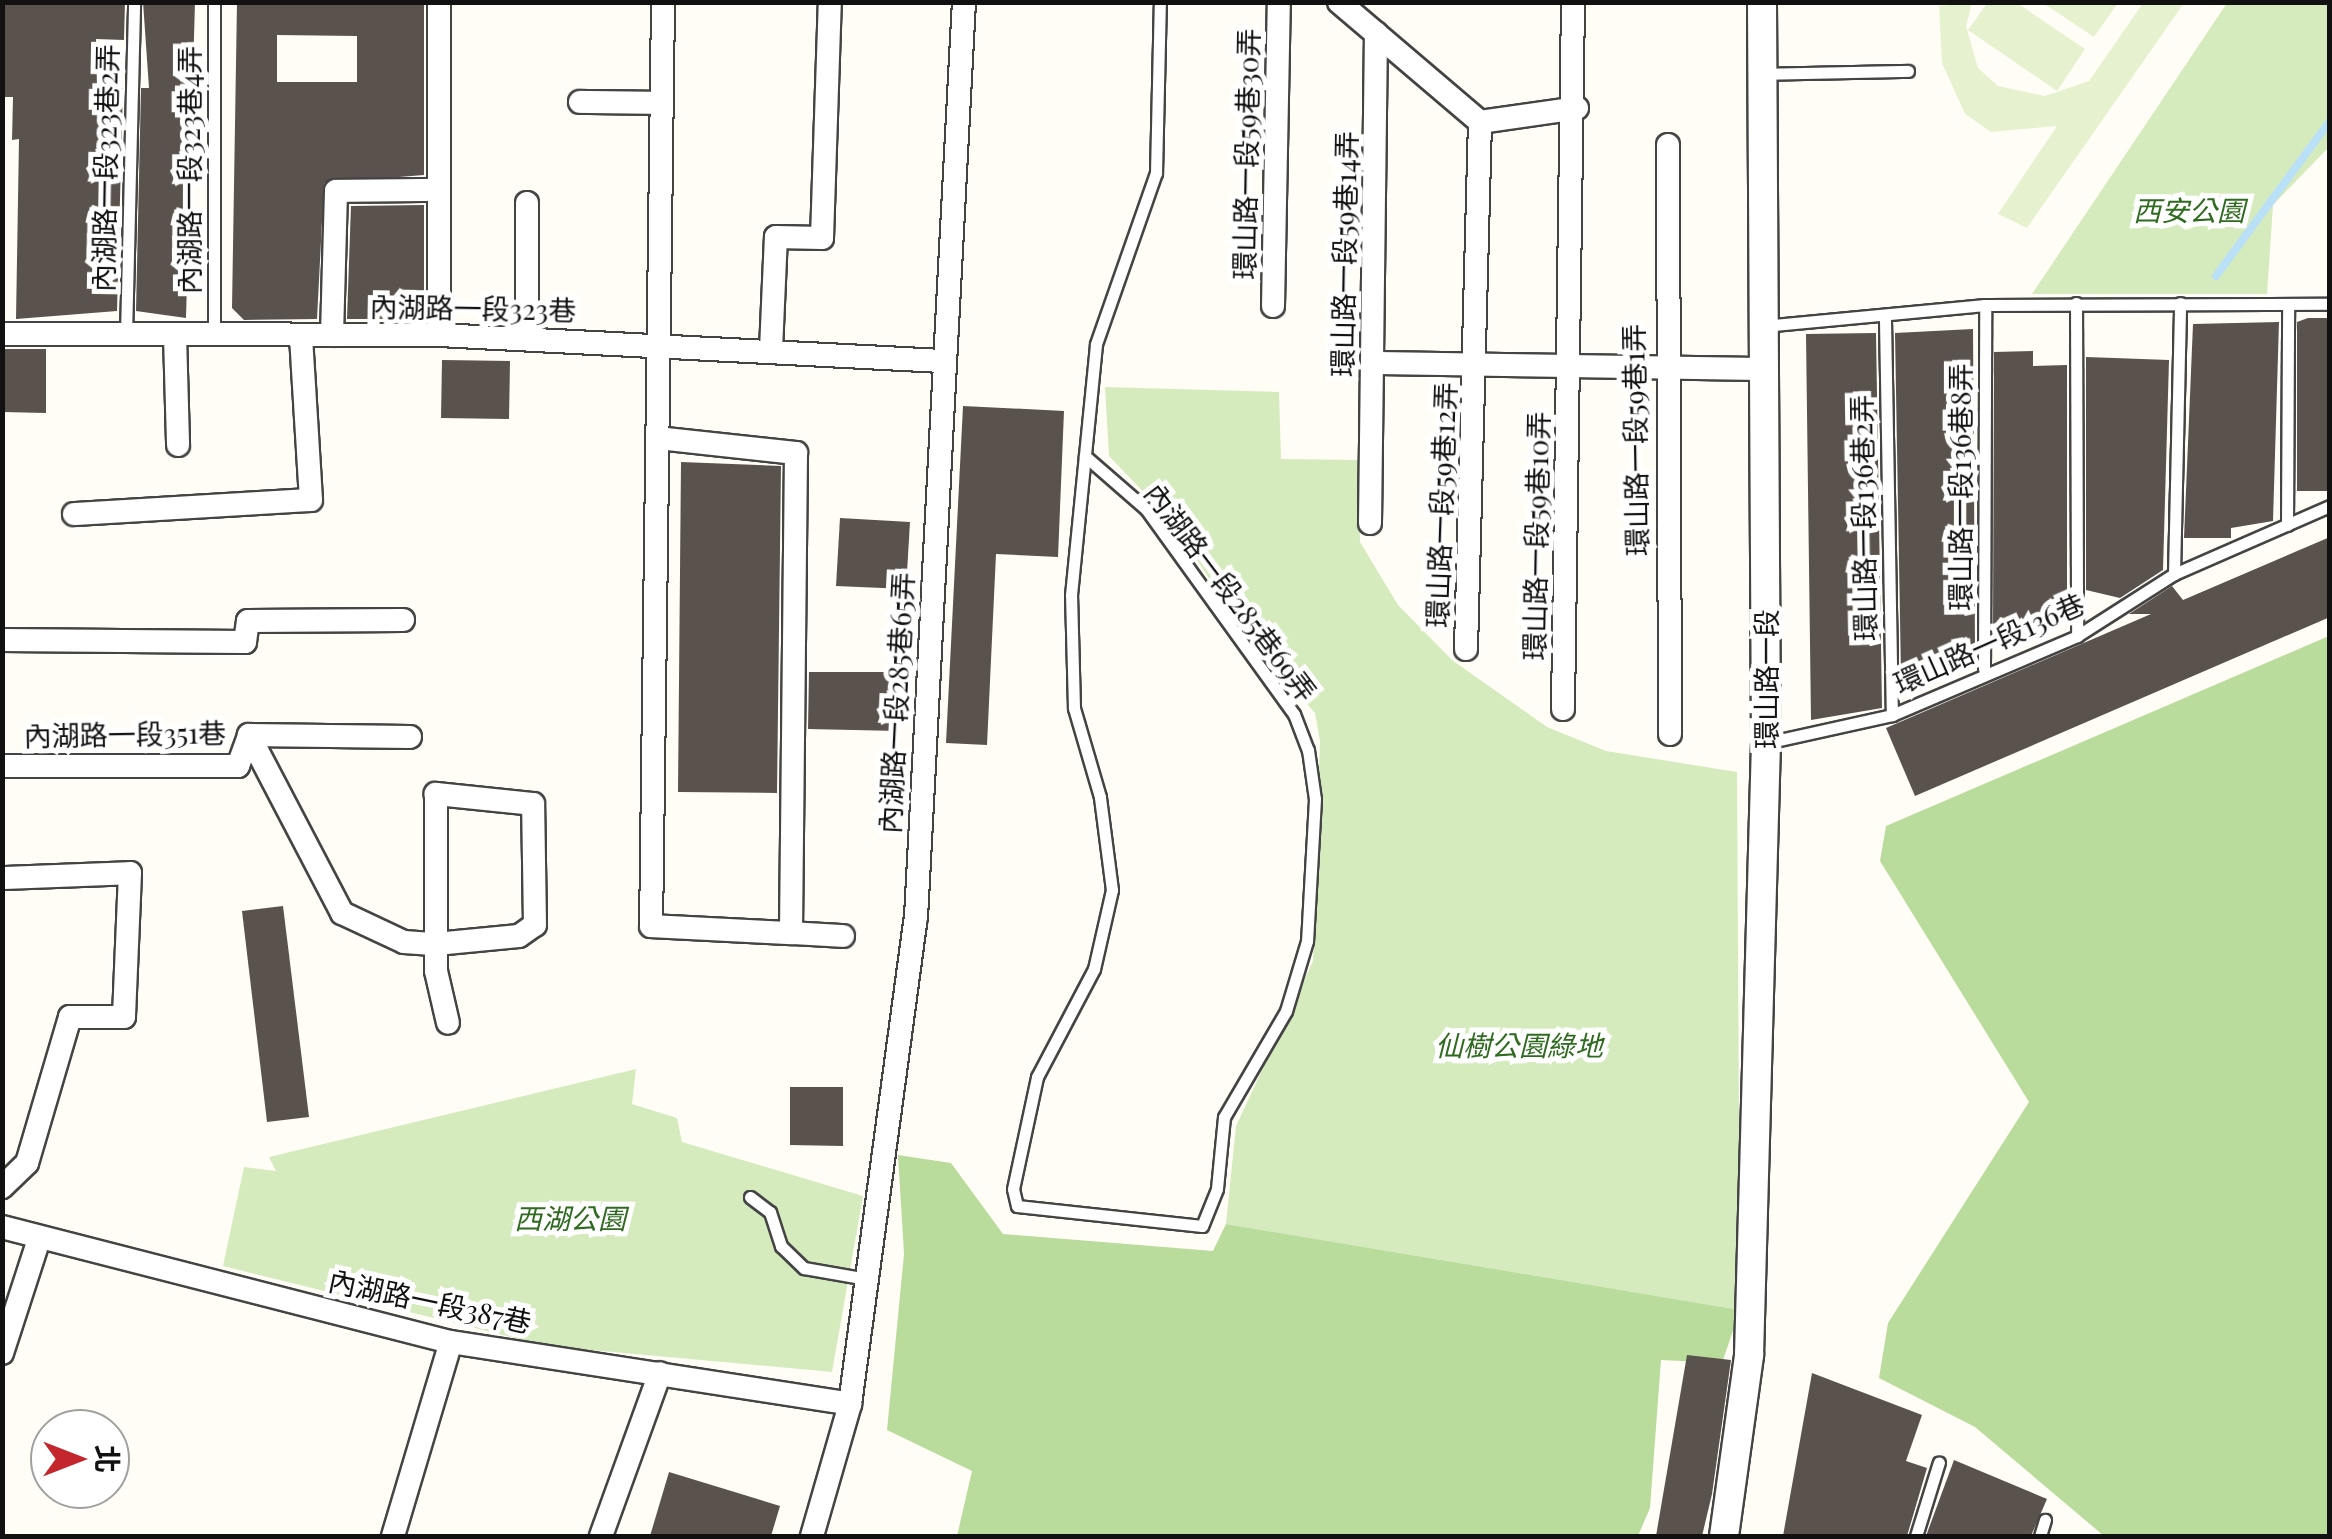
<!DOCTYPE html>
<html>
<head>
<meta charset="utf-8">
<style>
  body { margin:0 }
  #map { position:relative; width:2332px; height:1539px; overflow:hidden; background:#fffdf5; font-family:"Playfair Display","Noto Sans TC",serif }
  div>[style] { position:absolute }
  .green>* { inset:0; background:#d5ebbd }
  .forest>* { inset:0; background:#b9dc9c }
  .pitch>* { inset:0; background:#e6f2cf }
  .stream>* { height:8px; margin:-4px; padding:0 4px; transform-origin:4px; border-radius:4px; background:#b9e0f7 }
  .building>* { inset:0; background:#5a524d }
  .roads { filter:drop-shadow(2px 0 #444) drop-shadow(-2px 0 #444) drop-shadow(0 2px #444) drop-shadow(0 -2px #444) }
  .service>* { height:11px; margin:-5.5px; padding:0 5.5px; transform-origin:5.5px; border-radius:5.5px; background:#fff }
  .minor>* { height:22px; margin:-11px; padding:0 11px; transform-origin:11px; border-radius:11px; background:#fff }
  .tertiary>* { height:28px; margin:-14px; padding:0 14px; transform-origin:14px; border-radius:14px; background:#fff }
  span { translate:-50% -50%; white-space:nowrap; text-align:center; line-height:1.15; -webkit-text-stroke:10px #fff; paint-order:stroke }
  .street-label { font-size:28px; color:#111 }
  .park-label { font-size:28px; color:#2f6b1f; font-style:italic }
  .frame { position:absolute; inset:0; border:5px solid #111; pointer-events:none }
  .north { position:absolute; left:30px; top:1409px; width:100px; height:100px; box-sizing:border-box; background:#fff; border:2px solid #a0a0a0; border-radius:50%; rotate:90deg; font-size:28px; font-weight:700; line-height:40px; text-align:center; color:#111 }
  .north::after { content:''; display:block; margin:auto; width:35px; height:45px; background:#c4262e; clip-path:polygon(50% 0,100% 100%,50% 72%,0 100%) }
</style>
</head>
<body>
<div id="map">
  <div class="green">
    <div style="clip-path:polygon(2227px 3px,2329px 3px,2329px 147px,2273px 205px,2267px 294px,2032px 294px)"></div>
    <div style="clip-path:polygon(1105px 387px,1279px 392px,1281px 459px,1358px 460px,1360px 542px,1398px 605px,1452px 660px,1547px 727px,1606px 751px,1737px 772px,1740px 1310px,1226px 1224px,1236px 1126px,1313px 961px,1320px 741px,1315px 713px,1241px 628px,1174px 524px,1109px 456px)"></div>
    <div style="clip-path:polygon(636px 1069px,632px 1104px,677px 1118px,682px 1142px,863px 1196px,832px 1372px,547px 1346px,223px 1266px,244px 1167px,276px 1171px,269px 1157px)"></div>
  </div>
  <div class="forest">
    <div style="clip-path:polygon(2329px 636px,2329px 1536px,2104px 1536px,1975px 1427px,1879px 1378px,1888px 1323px,2029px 1102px,1880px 861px,1886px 826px)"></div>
    <div style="clip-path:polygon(898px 1155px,951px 1163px,1003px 1234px,1213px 1251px,1226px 1224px,1740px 1310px,1722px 1363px,1661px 1360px,1650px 1508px,1638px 1536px,957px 1536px,972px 1471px,887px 1430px,904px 1254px)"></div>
  </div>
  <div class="pitch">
    <div style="clip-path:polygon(1988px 2px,2017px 3px,2085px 49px,2057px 91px,1968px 30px)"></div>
    <div style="clip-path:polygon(1972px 3px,1966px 26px,1978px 68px,1998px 86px,2045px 96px,2089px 81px,2143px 3px,2184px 3px,2027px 228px,1998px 214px,2057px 126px,1991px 132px,1965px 114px,1942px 63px,1939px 6px)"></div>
    <div style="clip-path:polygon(2043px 3px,2118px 3px,2094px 37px)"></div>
  </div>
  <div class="stream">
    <div style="left:2216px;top:276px;width:192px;rotate:-53.7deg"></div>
  </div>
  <div class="building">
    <div style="clip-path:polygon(2px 2px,125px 2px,124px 40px,96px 39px,97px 88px,123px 88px,117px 311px,16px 319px,19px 139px,12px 140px,13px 97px,2px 97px)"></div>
    <div style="clip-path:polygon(143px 2px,195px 2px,186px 318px,136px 311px,141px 88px,149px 88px)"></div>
    <div style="clip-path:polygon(evenodd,237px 2px,424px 2px,424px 175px,324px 183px,317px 319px,244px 320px,232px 308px,237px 2px,277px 35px,357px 36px,357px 82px,277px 82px,277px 35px)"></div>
    <div style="clip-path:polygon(424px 205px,424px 319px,347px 319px,351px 206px)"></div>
    <div style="clip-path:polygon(2308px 318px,2330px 318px,2330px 491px,2297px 491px,2297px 322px)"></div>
    <div style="clip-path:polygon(2279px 322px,2273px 521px,2231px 528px,2231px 538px,2184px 538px,2193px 324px)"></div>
    <div style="clip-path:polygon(1973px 329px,1975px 646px,1942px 673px,1901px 675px,1895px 333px)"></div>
    <div style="clip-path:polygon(1876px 333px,1882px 708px,1811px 720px,1806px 334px)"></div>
    <div style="clip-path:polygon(2px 349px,46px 349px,46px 413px,2px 412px)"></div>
    <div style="clip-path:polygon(2033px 351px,2033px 366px,2067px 365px,2067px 614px,2029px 615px,2029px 632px,1993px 632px,1994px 352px)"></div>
    <div style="clip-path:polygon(2086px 357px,2169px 360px,2163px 570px,2120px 598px,2086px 590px)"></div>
    <div style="clip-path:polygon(442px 360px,510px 361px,509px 419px,441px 418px)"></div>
    <div style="clip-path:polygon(963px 406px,1064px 411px,1058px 557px,996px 554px,987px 745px,946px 743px)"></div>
    <div style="clip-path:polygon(681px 462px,781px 466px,777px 793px,678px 792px)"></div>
    <div style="clip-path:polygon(840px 518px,910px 522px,906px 589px,836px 586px)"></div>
    <div style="clip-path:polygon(2330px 537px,2330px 617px,1915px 796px,1886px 728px,2151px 614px,2129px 614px,2172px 586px,2183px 600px)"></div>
    <div style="clip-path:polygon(809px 672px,899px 672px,899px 731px,808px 729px)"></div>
    <div style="clip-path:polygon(283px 906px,309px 1117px,267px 1122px,242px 911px)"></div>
    <div style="clip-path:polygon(790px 1087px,843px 1087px,843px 1146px,790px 1145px)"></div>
    <div style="clip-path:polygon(1687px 1355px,1731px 1360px,1712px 1494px,1702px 1536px,1656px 1536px)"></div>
    <div style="clip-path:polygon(1812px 1373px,1922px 1415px,1906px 1461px,1927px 1468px,1907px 1536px,1783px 1536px)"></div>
    <div style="clip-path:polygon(1954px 1460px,2047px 1499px,2031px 1536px,1926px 1536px)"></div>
    <div style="clip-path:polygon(669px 1472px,780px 1506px,771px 1536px,650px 1536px)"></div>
  </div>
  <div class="roads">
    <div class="service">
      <div style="left:214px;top:2px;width:335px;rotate:90deg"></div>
      <div style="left:1761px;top:74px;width:147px;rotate:-1.2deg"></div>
      <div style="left:2076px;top:303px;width:333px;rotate:89.8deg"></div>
      <div style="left:1885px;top:320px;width:395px;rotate:89deg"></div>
      <div style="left:1763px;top:326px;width:223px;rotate:-5.4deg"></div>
      <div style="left:1985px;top:305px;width:345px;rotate:-0.2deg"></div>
      <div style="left:126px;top:335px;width:333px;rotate:-88.6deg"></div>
      <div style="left:1085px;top:456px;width:81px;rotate:41deg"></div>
      <div style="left:1146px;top:509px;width:253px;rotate:54.2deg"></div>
      <div style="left:1294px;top:714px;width:39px;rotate:69deg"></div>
      <div style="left:1308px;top:750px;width:49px;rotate:81.9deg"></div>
      <div style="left:1315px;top:799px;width:142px;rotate:93.2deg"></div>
      <div style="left:1307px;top:941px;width:73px;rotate:106.7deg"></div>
      <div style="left:1286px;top:1011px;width:123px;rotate:120.3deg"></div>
      <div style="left:1224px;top:1117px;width:72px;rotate:95.6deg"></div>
      <div style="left:1217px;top:1189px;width:40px;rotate:112deg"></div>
      <div style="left:1202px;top:1226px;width:186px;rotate:-173.8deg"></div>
      <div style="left:1017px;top:1206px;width:17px;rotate:-103deg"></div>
      <div style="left:1013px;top:1189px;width:115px;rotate:-77.9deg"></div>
      <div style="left:1037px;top:1077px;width:122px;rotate:-62.2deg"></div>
      <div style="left:1094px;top:969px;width:81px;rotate:-77.2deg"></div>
      <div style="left:1112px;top:890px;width:94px;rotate:-97.4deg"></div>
      <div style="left:1100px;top:797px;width:93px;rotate:-106.3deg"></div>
      <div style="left:1074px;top:708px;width:113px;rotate:-91.5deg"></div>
      <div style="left:1071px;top:595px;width:252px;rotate:-84.3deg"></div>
      <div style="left:1096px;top:344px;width:181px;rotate:-70.7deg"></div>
      <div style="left:1156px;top:173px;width:171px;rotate:-88.7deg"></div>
      <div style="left:2287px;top:525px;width:221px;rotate:-89.7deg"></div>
      <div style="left:2174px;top:574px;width:271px;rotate:-88.7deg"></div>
      <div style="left:1984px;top:669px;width:364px;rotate:-89.8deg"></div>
      <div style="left:1766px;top:743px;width:129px;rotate:-12.5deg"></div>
      <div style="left:1892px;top:715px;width:201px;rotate:-23.1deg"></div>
      <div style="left:2077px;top:636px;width:115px;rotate:-32.6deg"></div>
      <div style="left:2174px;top:574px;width:170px;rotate:-23.6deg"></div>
      <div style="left:750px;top:1197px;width:25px;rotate:37deg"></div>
      <div style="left:770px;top:1212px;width:36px;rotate:72deg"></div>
      <div style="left:781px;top:1246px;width:32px;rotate:44deg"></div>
      <div style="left:804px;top:1268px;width:64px;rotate:9.9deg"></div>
      <div style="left:1916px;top:1536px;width:77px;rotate:-72.7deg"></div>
      <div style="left:2040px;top:1536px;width:17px;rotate:-73deg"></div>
    </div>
    <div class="minor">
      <div style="left:439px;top:2px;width:333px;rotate:90deg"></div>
      <div style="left:663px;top:2px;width:924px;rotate:90.74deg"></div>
      <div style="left:651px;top:926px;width:140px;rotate:2.9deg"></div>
      <div style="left:1339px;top:2px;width:185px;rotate:40.4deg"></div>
      <div style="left:1480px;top:122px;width:98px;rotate:-8.2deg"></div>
      <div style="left:580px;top:102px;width:79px;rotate:0.7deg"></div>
      <div style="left:1668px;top:145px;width:589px;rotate:89.81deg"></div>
      <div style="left:527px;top:203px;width:136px;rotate:90deg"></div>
      <div style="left:1273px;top:306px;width:304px;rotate:-88.9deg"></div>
      <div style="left:2px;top:334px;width:437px;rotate:0.1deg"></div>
      <div style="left:439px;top:335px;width:504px;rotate:2.96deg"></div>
      <div style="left:175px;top:335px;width:110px;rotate:88.4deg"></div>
      <div style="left:332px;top:335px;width:144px;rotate:-88.4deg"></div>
      <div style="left:336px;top:191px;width:100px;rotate:-0.6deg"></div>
      <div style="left:771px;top:350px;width:113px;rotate:-87.5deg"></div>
      <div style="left:776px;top:237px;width:46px;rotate:1.2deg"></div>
      <div style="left:822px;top:238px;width:236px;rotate:-88.1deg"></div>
      <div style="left:1373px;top:363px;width:391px;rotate:0.9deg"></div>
      <div style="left:658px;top:438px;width:139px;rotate:6.2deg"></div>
      <div style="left:796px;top:453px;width:480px;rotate:90.6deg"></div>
      <div style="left:791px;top:933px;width:52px;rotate:3.3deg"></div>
      <div style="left:74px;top:514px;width:237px;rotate:-3.4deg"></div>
      <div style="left:311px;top:500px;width:165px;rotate:-93.5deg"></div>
      <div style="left:1370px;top:523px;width:490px;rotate:-89.3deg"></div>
      <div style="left:2px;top:640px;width:243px;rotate:0.5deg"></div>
      <div style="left:245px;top:642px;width:21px;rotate:-82deg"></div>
      <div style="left:248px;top:621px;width:155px;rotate:-0.4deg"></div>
      <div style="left:1466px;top:649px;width:527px;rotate:-88.48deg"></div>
      <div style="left:1563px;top:709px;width:707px;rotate:-89.19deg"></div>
      <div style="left:249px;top:735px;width:201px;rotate:62.4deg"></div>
      <div style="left:342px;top:913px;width:68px;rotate:25.1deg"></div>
      <div style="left:404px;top:942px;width:32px;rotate:4deg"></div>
      <div style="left:436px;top:944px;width:83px;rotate:-5.5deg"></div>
      <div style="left:519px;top:936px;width:19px;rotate:-35deg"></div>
      <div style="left:535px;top:925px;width:121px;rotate:-90.9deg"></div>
      <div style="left:533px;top:804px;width:98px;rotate:-174.1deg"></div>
      <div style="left:436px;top:794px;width:177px;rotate:90deg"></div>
      <div style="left:436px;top:971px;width:53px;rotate:77deg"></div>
      <div style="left:2px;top:766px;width:236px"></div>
      <div style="left:238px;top:766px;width:33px;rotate:-70deg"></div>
      <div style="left:249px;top:735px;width:161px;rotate:0.7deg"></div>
      <div style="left:2px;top:878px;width:128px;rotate:-2.2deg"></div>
      <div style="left:130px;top:873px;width:144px;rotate:92.4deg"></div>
      <div style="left:124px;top:1017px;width:54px;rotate:180deg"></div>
      <div style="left:70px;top:1017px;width:152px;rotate:106.4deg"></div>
      <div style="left:27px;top:1163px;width:35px;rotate:136deg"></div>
      <div style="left:2px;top:1227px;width:463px;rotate:14.4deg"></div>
      <div style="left:451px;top:1342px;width:404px;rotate:8.8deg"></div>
      <div style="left:2px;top:1353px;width:120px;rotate:-72deg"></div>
      <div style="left:393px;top:1536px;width:202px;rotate:-73.4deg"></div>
      <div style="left:601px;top:1536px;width:173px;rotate:-70.1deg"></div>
      <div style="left:812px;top:1536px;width:137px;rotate:-73.9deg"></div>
      <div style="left:850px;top:1404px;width:491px;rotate:-82.3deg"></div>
      <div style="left:916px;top:917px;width:916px;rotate:-87deg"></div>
    </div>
    <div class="tertiary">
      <div style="left:1724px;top:1536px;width:183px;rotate:-82.1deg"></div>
      <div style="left:1749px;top:1355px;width:612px;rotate:-88.41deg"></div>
      <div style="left:1766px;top:743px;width:741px;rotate:-90.31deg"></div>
    </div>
  </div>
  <div class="street-label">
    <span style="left:1246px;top:154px;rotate:-89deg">環山路一段59巷30弄</span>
    <span style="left:105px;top:168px;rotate:-89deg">內湖路一段323巷2弄</span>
    <span style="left:189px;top:170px;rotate:-90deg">內湖路一段323巷4弄</span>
    <span style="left:1344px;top:254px;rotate:-89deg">環山路一段59巷14弄</span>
    <span style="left:473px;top:308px;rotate:1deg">內湖路一段323巷</span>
    <span style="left:1635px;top:440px;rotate:-91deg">環山路一段59巷1弄</span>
    <span style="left:1960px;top:487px;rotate:-90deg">環山路一段136巷8弄</span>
    <span style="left:1441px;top:505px;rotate:-88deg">環山路一段59巷12弄</span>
    <span style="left:1863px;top:518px;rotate:-91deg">環山路一段136巷2弄</span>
    <span style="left:1536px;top:536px;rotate:-89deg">環山路一段59巷10弄</span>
    <span style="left:1231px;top:592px;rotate:53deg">內湖路一段285巷69弄</span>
    <span style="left:1989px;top:643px;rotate:-24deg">環山路一段136巷</span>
    <span style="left:1766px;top:679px;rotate:-90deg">環山路一段</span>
    <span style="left:896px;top:703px;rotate:-87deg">內湖路一段285巷65弄</span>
    <span style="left:125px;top:734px;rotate:-1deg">內湖路一段351巷</span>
    <span style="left:430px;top:1301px;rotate:12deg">內湖路一段387巷</span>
  </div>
  <div class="park-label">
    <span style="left:2189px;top:210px">西安公園</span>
    <span style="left:1519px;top:1045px">仙樹公園綠地</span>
    <span style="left:570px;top:1218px">西湖公園</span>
  </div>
  <div class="frame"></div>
  <div class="north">北</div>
</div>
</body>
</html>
